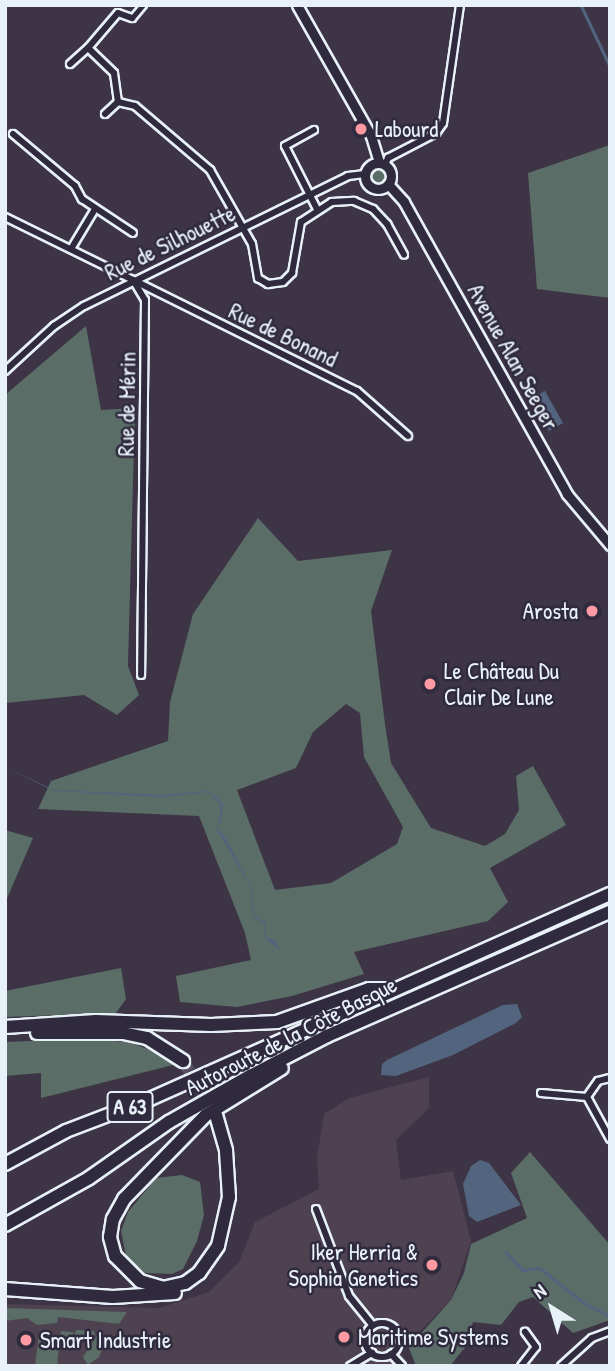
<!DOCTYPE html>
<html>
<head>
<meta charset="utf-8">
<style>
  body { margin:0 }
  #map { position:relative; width:615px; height:1371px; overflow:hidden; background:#3d3446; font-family:"Patrick Hand",sans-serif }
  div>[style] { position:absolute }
  .built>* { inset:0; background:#4e4150 }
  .green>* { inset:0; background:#5a6d66 }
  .round { border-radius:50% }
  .water>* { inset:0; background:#53657e }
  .stream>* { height:2.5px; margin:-1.25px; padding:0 1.25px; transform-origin:1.25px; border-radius:1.25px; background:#53657e }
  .motorway-tunnel>* { height:12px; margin-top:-6px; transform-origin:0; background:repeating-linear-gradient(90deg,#575061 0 12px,transparent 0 18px) }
  .roads { filter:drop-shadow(2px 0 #e8f1f8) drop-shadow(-2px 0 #e8f1f8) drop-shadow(0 2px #e8f1f8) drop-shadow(0 -2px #e8f1f8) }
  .pedestrian>* { height:4.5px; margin:-2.25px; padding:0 2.25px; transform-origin:2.25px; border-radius:2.25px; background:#2f2a3d }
  .minor>* { height:6px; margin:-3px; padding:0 3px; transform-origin:3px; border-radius:3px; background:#2f2a3d }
  .minor>.ring { margin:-3px; padding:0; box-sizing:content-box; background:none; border:6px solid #2f2a3d; border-radius:50% }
  .secondary>* { height:9px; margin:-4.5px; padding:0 4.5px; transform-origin:4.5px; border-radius:4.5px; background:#2f2a3d }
  .secondary>.ring { margin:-4.5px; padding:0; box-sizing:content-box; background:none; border:9px solid #2f2a3d; border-radius:50% }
  .motorway>* { height:12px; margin:-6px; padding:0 6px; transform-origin:6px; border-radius:6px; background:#2f2a3d }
  .dots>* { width:19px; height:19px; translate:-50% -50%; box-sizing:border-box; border:4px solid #2f2a3d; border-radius:50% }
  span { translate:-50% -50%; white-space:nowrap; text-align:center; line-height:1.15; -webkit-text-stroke:5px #2f2a3d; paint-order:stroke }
  .shield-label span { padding:2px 5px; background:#2f2a3d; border:2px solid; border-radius:5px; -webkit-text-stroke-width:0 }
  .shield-label { font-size:21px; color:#e8f1f8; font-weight:700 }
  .poi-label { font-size:23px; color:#e8f1f8 }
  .left { translate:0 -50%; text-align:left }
  .right { translate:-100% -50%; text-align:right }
  .street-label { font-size:23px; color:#e8f1f8 }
  .frame { position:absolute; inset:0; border:7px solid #e8f1f8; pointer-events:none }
  .north { position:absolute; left:517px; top:1273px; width:70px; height:70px; -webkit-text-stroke:5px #2f2a3d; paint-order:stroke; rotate:323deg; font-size:19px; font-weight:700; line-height:28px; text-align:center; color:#e8f1f8 }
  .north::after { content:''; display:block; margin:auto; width:24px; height:32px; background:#e8f1f8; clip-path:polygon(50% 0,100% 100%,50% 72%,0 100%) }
</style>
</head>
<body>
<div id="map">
  <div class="built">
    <div style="clip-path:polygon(429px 1077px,429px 1108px,396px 1140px,401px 1180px,453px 1171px,471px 1241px,451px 1300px,400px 1351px,410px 1366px,5px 1366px,5px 1304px,159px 1308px,209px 1292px,239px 1262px,255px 1222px,319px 1189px,317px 1157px,324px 1114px,349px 1098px)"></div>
  </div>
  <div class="green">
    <div style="clip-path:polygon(610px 145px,610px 298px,537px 289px,528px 173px)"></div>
    <div class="round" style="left:368px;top:166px;width:20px;height:20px"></div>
    <div style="clip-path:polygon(86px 326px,101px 410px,135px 408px,128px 666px,139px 695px,117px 715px,84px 695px,5px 703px,5px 395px)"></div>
    <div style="clip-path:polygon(evenodd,258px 518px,298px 561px,392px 550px,371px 611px,385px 724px,391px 763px,431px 828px,485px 846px,505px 834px,519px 810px,516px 776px,533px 766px,566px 825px,490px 868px,508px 902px,488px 921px,354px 952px,364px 974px,292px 996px,237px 1007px,180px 1002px,176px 976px,251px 960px,245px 933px,199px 816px,38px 809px,51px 781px,168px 741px,170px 702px,193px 614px,258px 518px,346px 704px,360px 713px,364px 757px,403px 827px,397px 844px,331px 883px,275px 890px,237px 790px,296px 768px,313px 732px,346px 704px)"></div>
    <div style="clip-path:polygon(5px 830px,33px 838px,5px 903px)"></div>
    <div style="clip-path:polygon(121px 968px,126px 999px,116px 1013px,5px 1017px,5px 991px)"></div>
    <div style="clip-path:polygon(80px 1039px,130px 1042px,162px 1055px,173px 1065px,41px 1098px,41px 1073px,5px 1076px,5px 1042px)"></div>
    <div style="clip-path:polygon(530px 1152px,610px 1245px,610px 1320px,573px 1333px,533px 1297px,519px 1302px,501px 1325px,473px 1322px,466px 1346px,450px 1366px,416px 1366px,407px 1343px,418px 1337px,451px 1300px,464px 1273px,471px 1244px,527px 1218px,511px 1173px)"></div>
    <div style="clip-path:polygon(182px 1175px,200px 1182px,204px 1215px,197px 1241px,183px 1269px,172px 1274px,145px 1273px,126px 1256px,121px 1231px,128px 1212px,156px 1178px)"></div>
    <div style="clip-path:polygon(5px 1308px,127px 1312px,119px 1324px,58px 1317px,57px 1323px,37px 1325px,27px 1318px,5px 1321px)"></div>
    <div style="clip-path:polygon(76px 1330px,94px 1331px,95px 1336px,80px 1335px,59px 1348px,57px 1366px,35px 1366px,39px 1335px,51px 1331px,51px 1336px,60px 1337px,61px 1331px,73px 1332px,74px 1336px)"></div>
    <div style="clip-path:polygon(104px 1333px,106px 1340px,99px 1357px,88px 1365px,83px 1357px,97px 1335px)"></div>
  </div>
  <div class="water">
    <div style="clip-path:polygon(545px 391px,563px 423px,549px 431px,531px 399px)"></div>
    <div style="clip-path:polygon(5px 767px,54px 790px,161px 795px,208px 791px,217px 798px,223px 804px,221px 820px,217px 828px,222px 833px,231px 848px,253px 890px,254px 917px,265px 922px,266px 937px,274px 940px,281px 951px,265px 938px,264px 923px,253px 918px,252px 889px,217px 830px,221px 805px,208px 792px,161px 797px,54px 791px)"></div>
    <div style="clip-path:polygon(517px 1004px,522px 1017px,516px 1023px,453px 1055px,396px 1076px,381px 1075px,382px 1064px,387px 1060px,503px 1005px)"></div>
    <div style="clip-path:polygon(480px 1160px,489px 1163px,521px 1205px,477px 1222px,469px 1216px,463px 1184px,471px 1166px)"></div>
  </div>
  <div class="stream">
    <div style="left:581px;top:5px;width:68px;rotate:64.6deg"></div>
    <div style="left:506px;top:1252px;width:25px;rotate:47deg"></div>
    <div style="left:523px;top:1270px;width:17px;rotate:-7deg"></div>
    <div style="left:540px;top:1268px;width:56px;rotate:38.5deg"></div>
    <div style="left:584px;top:1303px;width:29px;rotate:27deg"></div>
  </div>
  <div class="motorway-tunnel">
    <div style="left:183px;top:1061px;width:55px;rotate:58.3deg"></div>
  </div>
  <div class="roads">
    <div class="pedestrian">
      <div style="left:132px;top:18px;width:17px;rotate:-50deg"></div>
    </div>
    <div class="minor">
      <div style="left:70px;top:64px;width:24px;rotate:-42deg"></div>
      <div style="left:118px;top:102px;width:29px;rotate:-98deg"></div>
      <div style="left:114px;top:73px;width:36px;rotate:-136deg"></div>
      <div style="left:88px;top:48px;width:46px;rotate:-49.4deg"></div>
      <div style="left:118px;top:13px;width:15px;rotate:20deg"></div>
      <div style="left:105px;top:114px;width:18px;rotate:-43deg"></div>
      <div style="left:118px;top:102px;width:17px;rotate:13deg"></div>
      <div style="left:135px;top:106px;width:99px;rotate:40.5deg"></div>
      <div style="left:210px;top:170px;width:85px;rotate:60.4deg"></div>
      <div style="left:252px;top:244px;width:35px;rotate:80deg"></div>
      <div style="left:258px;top:278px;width:12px;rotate:31deg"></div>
      <div style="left:268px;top:284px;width:15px;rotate:-8deg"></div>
      <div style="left:283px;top:282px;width:13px;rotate:-45deg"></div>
      <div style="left:292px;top:273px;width:52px;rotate:-80deg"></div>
      <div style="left:301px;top:222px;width:37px;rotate:-33deg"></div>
      <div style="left:332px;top:202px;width:22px;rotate:-3deg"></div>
      <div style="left:354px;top:201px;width:21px;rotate:23deg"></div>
      <div style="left:373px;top:209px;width:21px;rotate:47deg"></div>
      <div style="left:387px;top:224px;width:35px;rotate:61deg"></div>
      <div style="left:314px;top:130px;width:33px;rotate:151deg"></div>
      <div style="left:285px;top:146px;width:71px;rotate:63.1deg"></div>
      <div style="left:13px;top:134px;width:81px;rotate:40deg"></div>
      <div style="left:75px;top:186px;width:15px;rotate:62deg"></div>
      <div style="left:82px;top:199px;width:61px;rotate:33.7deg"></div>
      <div style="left:385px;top:165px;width:8px;rotate:-67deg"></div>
      <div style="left:388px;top:158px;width:54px;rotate:-27.5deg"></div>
      <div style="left:436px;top:133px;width:12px;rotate:-55deg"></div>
      <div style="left:443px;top:123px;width:119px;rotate:-81.8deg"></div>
      <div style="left:5px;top:217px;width:143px;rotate:26.2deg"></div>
      <div style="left:133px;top:280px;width:23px;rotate:59deg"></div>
      <div style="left:145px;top:300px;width:375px;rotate:90.6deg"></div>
      <div style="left:71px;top:249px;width:47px;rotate:-59deg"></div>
      <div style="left:135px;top:281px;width:248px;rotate:26.4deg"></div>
      <div style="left:357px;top:391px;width:68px;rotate:41.4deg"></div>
      <div style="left:5px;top:371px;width:67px;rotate:-42.6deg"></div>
      <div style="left:54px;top:326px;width:36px;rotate:-34deg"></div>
      <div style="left:84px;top:306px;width:294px;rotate:-26.2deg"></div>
      <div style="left:348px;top:176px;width:17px;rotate:-7deg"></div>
      <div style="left:610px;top:1078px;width:12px;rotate:166deg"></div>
      <div style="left:598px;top:1081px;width:19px;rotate:125deg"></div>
      <div style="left:587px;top:1097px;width:48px;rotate:61.3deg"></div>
      <div style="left:541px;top:1093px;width:46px;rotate:5deg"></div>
      <div style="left:316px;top:1209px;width:93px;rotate:69.2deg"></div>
      <div style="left:349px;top:1296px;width:38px;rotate:51deg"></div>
      <div class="ring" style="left:365px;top:1323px;width:28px;height:28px"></div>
      <div style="left:391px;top:1354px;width:16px;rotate:47deg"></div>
      <div style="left:350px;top:1366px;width:26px;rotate:-31deg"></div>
      <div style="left:521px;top:1366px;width:24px;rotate:-52deg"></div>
      <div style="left:536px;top:1347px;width:19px;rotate:-126deg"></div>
      <div style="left:561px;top:1366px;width:42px;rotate:-42.1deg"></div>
      <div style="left:592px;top:1338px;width:19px;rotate:-21deg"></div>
    </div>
    <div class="secondary">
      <div style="left:297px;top:5px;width:150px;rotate:60.5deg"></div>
      <div style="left:371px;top:136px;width:28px;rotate:73deg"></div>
      <div class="ring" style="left:365px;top:163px;width:17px;height:17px"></div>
      <div style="left:388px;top:184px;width:24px;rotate:48deg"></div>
      <div style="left:404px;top:202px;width:334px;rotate:60.8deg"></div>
      <div style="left:567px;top:494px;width:67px;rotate:49.9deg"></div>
    </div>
    <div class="motorway">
      <div style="left:5px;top:1027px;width:91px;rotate:-3.8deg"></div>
      <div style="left:96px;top:1021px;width:115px;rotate:2deg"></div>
      <div style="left:211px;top:1025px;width:66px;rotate:-2.6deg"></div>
      <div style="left:277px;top:1022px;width:98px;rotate:-19.7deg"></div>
      <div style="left:369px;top:989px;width:14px"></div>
      <div style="left:37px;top:1033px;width:86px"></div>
      <div style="left:123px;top:1033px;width:25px;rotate:12deg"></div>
      <div style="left:147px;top:1038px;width:43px;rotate:32.6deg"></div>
      <div style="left:216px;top:1115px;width:37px;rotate:74deg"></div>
      <div style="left:226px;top:1151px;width:46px;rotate:86.3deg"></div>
      <div style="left:229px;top:1197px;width:50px;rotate:102.7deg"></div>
      <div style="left:218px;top:1246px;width:33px;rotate:125deg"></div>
      <div style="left:199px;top:1273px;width:17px;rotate:144deg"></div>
      <div style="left:185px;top:1283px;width:22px;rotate:167deg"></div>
      <div style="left:164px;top:1288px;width:25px;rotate:-164deg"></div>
      <div style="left:140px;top:1281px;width:35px;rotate:-135deg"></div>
      <div style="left:115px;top:1256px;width:20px;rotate:-105deg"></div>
      <div style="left:110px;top:1237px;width:18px;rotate:-81deg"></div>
      <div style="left:113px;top:1219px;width:23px;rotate:-61deg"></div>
      <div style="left:124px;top:1199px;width:117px;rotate:-45.7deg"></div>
      <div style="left:206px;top:1115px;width:89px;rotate:-31.7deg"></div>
      <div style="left:5px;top:1164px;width:69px;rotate:-28.4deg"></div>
      <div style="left:66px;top:1131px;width:90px;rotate:-20.9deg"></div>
      <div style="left:150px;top:1099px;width:504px;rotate:-24.02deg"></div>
      <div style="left:5px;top:1225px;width:96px;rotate:-29.2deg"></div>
      <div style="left:89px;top:1178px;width:98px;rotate:-35deg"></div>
      <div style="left:169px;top:1122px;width:93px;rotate:-29.6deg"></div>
      <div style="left:250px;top:1076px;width:87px;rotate:-27.5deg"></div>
      <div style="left:327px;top:1036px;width:309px;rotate:-23.7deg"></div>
      <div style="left:5px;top:1289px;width:108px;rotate:4.2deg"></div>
      <div style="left:113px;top:1297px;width:62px;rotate:-3.7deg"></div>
    </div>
  </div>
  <div class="dots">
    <div style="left:361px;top:129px;background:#ff9aa2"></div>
    <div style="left:592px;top:611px;background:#ff9aa2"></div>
    <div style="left:430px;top:684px;background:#ff9aa2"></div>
    <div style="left:432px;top:1265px;background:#ff9aa2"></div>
    <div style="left:344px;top:1337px;background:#ff9aa2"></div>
    <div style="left:26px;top:1340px;background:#ff9aa2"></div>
  </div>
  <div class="shield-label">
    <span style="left:130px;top:1107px">A 63</span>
  </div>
  <div class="poi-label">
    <span class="left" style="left:375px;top:129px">Labourd</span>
    <span class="right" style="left:578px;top:611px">Arosta</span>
    <span class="left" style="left:444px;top:684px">Le Château Du<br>Clair De Lune</span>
    <span class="right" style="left:418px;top:1265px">Iker Herria &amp;<br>Sophia Genetics</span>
    <span class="left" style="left:358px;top:1337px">Maritime Systems</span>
    <span class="left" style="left:40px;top:1340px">Smart Industrie</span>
  </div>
  <div class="street-label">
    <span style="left:170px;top:243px;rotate:-26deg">Rue de Silhouette</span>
    <span style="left:283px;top:335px;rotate:26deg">Rue de Bonand</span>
    <span style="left:513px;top:357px;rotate:61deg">Avenue Alan Seeger</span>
    <span style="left:127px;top:404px;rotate:-89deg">Rue de Mérin</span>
    <span style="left:291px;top:1036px;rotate:-27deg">Autoroute de la Côte Basque</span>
  </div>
  <div class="frame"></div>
  <div class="north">N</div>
</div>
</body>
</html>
